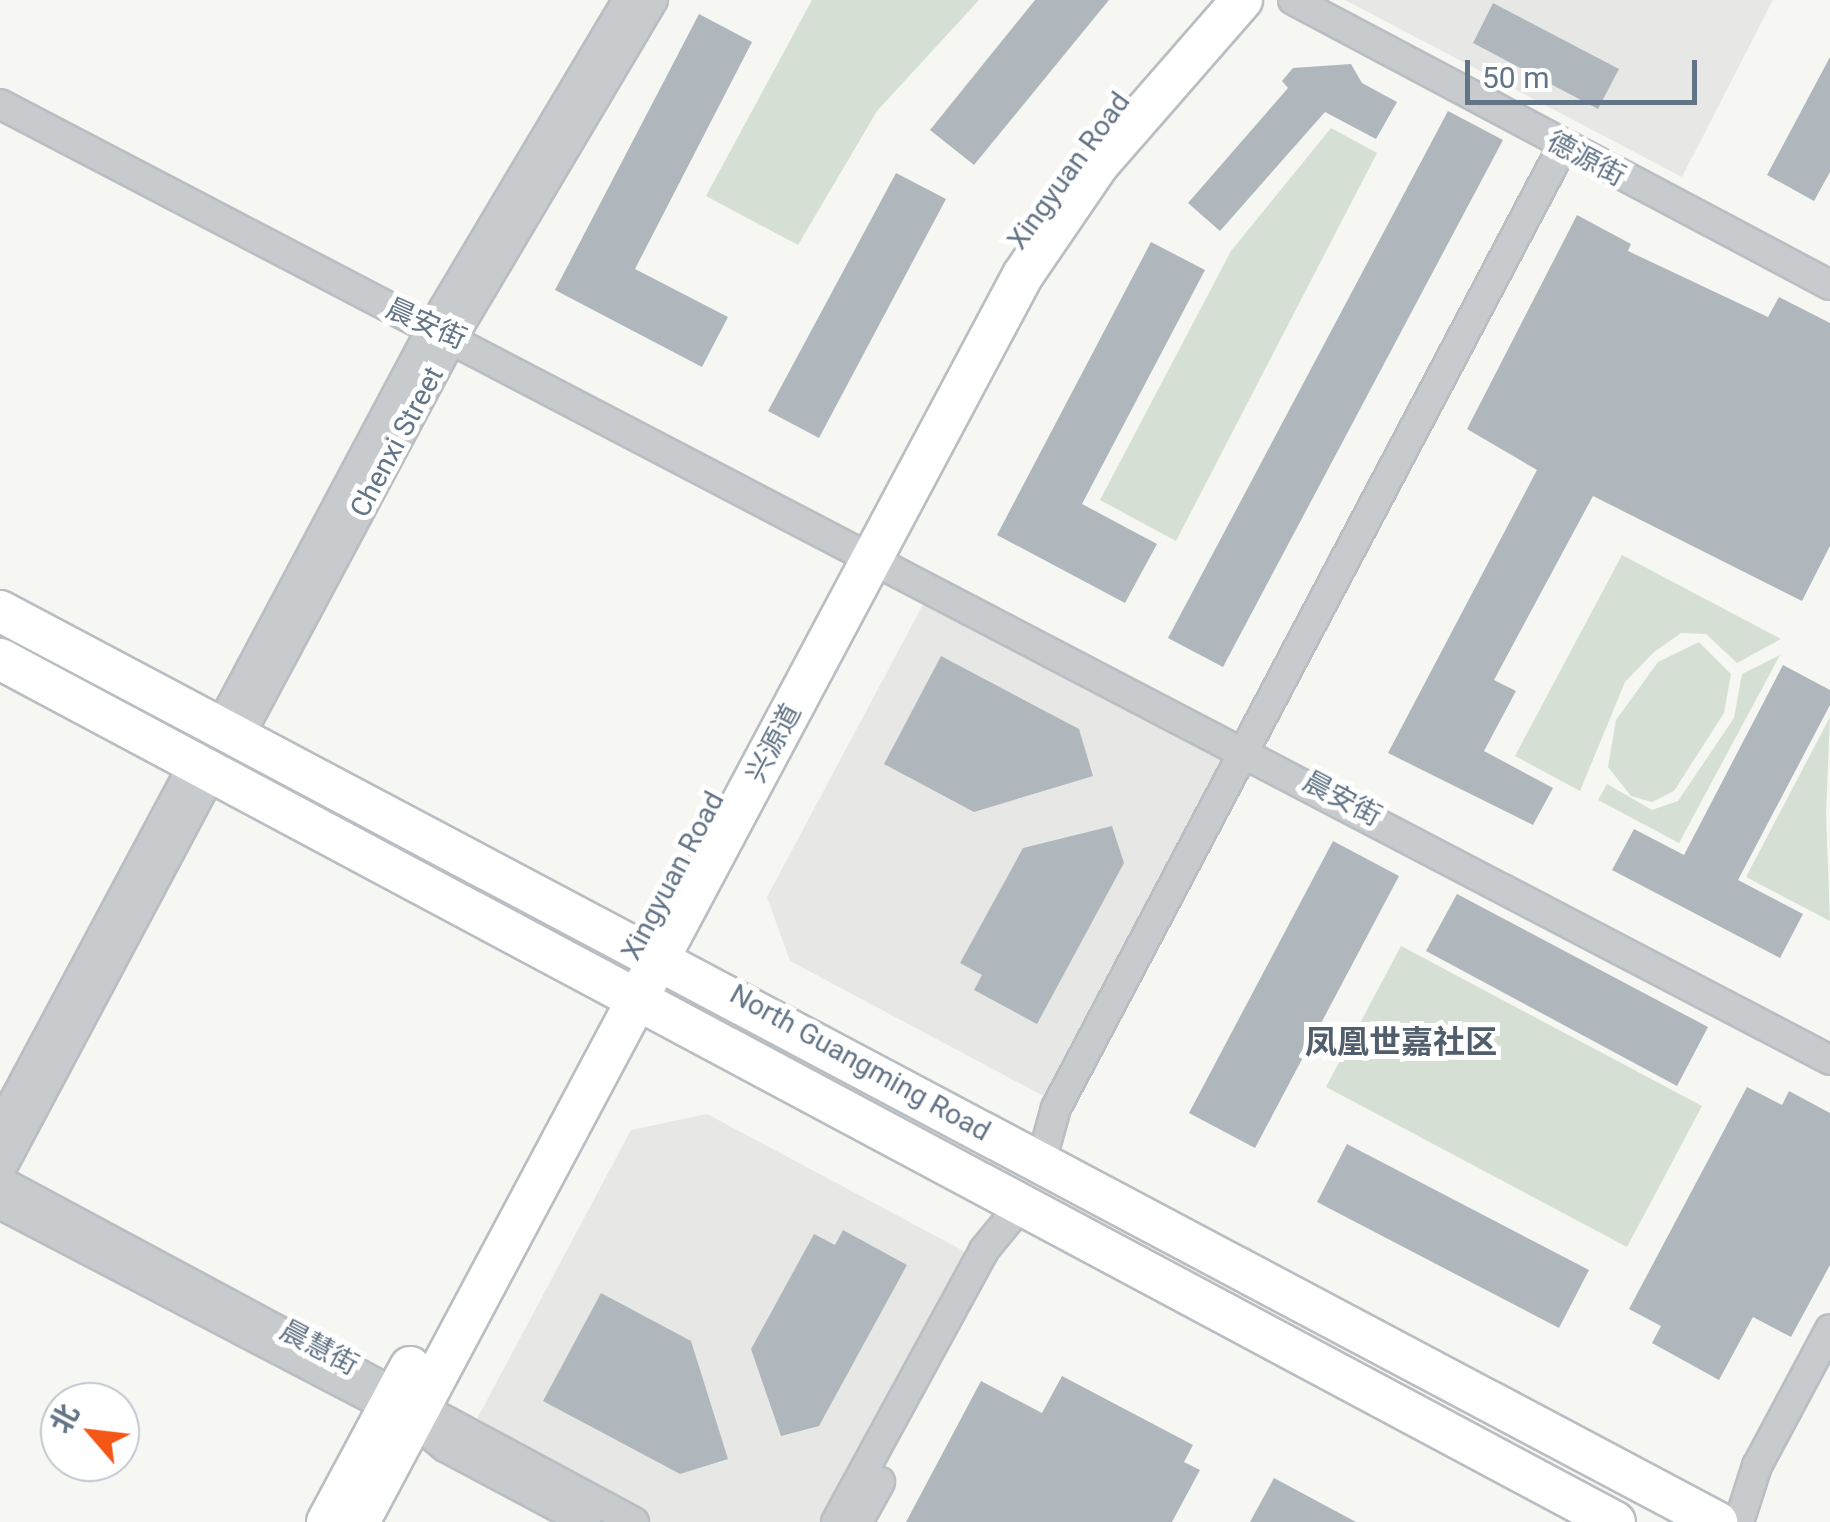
<!DOCTYPE html>
<html>
<head>
<meta charset="utf-8">
<style>
  body { margin:0 }
  #map { position:relative; width:1830px; height:1522px; overflow:hidden; background:#f6f6f2; font-family:Roboto,"Noto Sans SC",sans-serif }
  div>[style] { position:absolute }
  .built>* { inset:0; background:#e7e8e6 }
  .green>* { inset:0; background:#d6dfd3 }
  .building>* { inset:0; background:#afb7bd }
  .roads { filter:drop-shadow(2px 0 #b9bec3) drop-shadow(-2px 0 #b9bec3) drop-shadow(0 2px #b9bec3) drop-shadow(0 -2px #b9bec3) }
  .street>* { height:28px; margin:-14px; padding:0 14px; transform-origin:14px; border-radius:14px; background:#c8cbce }
  .secondary>* { height:40px; margin:-20px; padding:0 20px; transform-origin:20px; border-radius:20px; background:#fff }
  span { translate:-50% -50%; white-space:nowrap; text-align:center; line-height:1.15; -webkit-text-stroke:10px #fff; paint-order:stroke }
  .street-label { font-size:28px; color:#627486 }
  .quarter-label { font-size:32px; color:#515e6b; font-weight:700 }
  .north { position:absolute; left:40px; top:1382px; width:100px; height:100px; box-sizing:border-box; background:#fff; border:2px solid #c0c7cf; border-radius:50%; rotate:298deg; font-size:28px; font-weight:700; line-height:40px; text-align:center; color:#627486 }
  .north::after { content:''; display:block; margin:auto; width:35px; height:45px; background:#f45615; clip-path:polygon(50% 0,100% 100%,50% 72%,0 100%) }
  .scale { position:absolute; left:1465px; top:60px; width:232px; height:45px; box-sizing:border-box; border:5px solid #627486; border-top:0; padding-left:12px; font-size:30px; line-height:35px; white-space:nowrap; color:#627486; -webkit-text-stroke:8px #fff; paint-order:stroke }
</style>
</head>
<body>
<div id="map">
  <div class="built">
    <div style="clip-path:polygon(1345px 0,1773px 0,1682px 177px)"></div>
    <div style="clip-path:polygon(935px 582px,1258px 747px,1066px 1108px,790px 961px,767px 897px)"></div>
    <div style="clip-path:polygon(707px 1114px,988px 1264px,848px 1522px,607px 1522px,463px 1445px,631px 1130px)"></div>
  </div>
  <div class="green">
    <div style="clip-path:polygon(812px 0,979px 0,877px 111px,798px 245px,706px 196px)"></div>
    <div style="clip-path:polygon(1331px 128px,1377px 153px,1176px 541px,1100px 500px,1231px 251px)"></div>
    <div style="clip-path:polygon(1622px 555px,1781px 639px,1737px 663px,1706px 634px,1681px 633px,1654px 652px,1625px 682px,1580px 791px,1515px 756px)"></div>
    <div style="clip-path:polygon(1699px 642px,1731px 674px,1724px 713px,1674px 791px,1652px 802px,1631px 796px,1608px 767px,1616px 720px,1658px 662px)"></div>
    <div style="clip-path:polygon(1780px 655px,1679px 843px,1598px 800px,1607px 784px,1652px 810px,1678px 801px,1734px 718px,1742px 674px)"></div>
    <div style="clip-path:polygon(1830px 717px,1826px 814px,1830px 921px,1746px 877px)"></div>
    <div style="clip-path:polygon(1401px 946px,1702px 1106px,1627px 1247px,1326px 1087px)"></div>
  </div>
  <div class="building">
    <div style="clip-path:polygon(1035px 0,1109px 0,974px 165px,930px 130px)"></div>
    <div style="clip-path:polygon(1493px 3px,1619px 69px,1598px 109px,1473px 43px)"></div>
    <div style="clip-path:polygon(699px 14px,752px 42px,635px 269px,728px 317px,702px 367px,555px 290px)"></div>
    <div style="clip-path:polygon(1830px 57px,1830px 172px,1814px 201px,1767px 175px)"></div>
    <div style="clip-path:polygon(1351px 64px,1362px 83px,1397px 102px,1376px 139px,1325px 112px,1220px 231px,1188px 203px,1288px 88px,1282px 81px,1293px 68px)"></div>
    <div style="clip-path:polygon(1448px 111px,1503px 140px,1223px 667px,1168px 638px)"></div>
    <div style="clip-path:polygon(896px 173px,946px 199px,819px 438px,768px 411px)"></div>
    <div style="clip-path:polygon(1577px 215px,1631px 244px,1628px 251px,1768px 317px,1779px 297px,1830px 323px,1830px 546px,1802px 601px,1593px 496px,1494px 680px,1516px 691px,1484px 751px,1553px 788px,1533px 825px,1388px 753px,1537px 470px,1467px 429px)"></div>
    <div style="clip-path:polygon(1151px 242px,1205px 270px,1082px 504px,1157px 544px,1125px 603px,997px 535px)"></div>
    <div style="clip-path:polygon(941px 656px,1079px 729px,1093px 776px,974px 812px,884px 764px)"></div>
    <div style="clip-path:polygon(1783px 665px,1830px 690px,1830px 705px,1738px 880px,1803px 914px,1780px 958px,1612px 870px,1634px 829px,1684px 855px)"></div>
    <div style="clip-path:polygon(1112px 826px,1124px 863px,1037px 1024px,974px 990px,982px 975px,960px 963px,1023px 848px)"></div>
    <div style="clip-path:polygon(1333px 841px,1399px 876px,1255px 1148px,1189px 1113px)"></div>
    <div style="clip-path:polygon(1457px 894px,1708px 1027px,1677px 1086px,1426px 951px)"></div>
    <div style="clip-path:polygon(1747px 1087px,1782px 1105px,1789px 1091px,1830px 1113px,1830px 1265px,1791px 1337px,1753px 1317px,1719px 1380px,1652px 1343px,1661px 1326px,1629px 1309px)"></div>
    <div style="clip-path:polygon(1347px 1144px,1589px 1270px,1559px 1328px,1317px 1202px)"></div>
    <div style="clip-path:polygon(843px 1230px,907px 1265px,819px 1426px,781px 1436px,751px 1349px,814px 1234px,835px 1245px)"></div>
    <div style="clip-path:polygon(601px 1293px,691px 1341px,728px 1459px,680px 1474px,543px 1401px)"></div>
    <div style="clip-path:polygon(1062px 1376px,1193px 1445px,1184px 1462px,1200px 1470px,1172px 1522px,906px 1522px,981px 1381px,1042px 1413px)"></div>
    <div style="clip-path:polygon(1274px 1478px,1356px 1522px,1250px 1522px)"></div>
  </div>
  <div class="roads">
    <div class="street">
      <div style="left:1293px;top:0;width:608px;rotate:27.96deg"></div>
      <div style="left:0;top:104px;width:2065px;rotate:27.58deg"></div>
      <div style="left:221px;top:725px;width:447px;rotate:-62deg"></div>
      <div style="left:431px;top:330px;width:384px;rotate:-59.2deg"></div>
      <div style="left:240px;top:735px;width:454px;rotate:-61.9deg"></div>
      <div style="left:454px;top:335px;width:390px;rotate:-59.3deg"></div>
      <div style="left:0;top:1127px;width:416px;rotate:-61.9deg"></div>
      <div style="left:1041px;top:1162px;width:56px;rotate:-74.5deg"></div>
      <div style="left:1056px;top:1108px;width:1087px;rotate:-62.21deg"></div>
      <div style="left:0;top:1171px;width:453px;rotate:-62deg"></div>
      <div style="left:0;top:1181px;width:720px;rotate:28.27deg"></div>
      <div style="left:0;top:1204px;width:466px;rotate:27.6deg"></div>
      <div style="left:413px;top:1420px;width:42px;rotate:40.2deg"></div>
      <div style="left:445px;top:1447px;width:160px;rotate:28deg"></div>
      <div style="left:836px;top:1522px;width:310px;rotate:-61.4deg"></div>
      <div style="left:984px;top:1250px;width:58px;rotate:-50.6deg"></div>
      <div style="left:858px;top:1522px;width:46px;rotate:-61.2deg"></div>
      <div style="left:1739px;top:1522px;width:59px;rotate:-72.2deg"></div>
      <div style="left:1757px;top:1466px;width:155px;rotate:-61.9deg"></div>
    </div>
    <div class="secondary">
      <div style="left:0;top:611px;width:1944px;rotate:27.95deg"></div>
      <div style="left:0;top:659px;width:1831px;rotate:28.12deg"></div>
      <div style="left:327px;top:1522px;width:176px;rotate:-61.8deg"></div>
      <div style="left:359px;top:1522px;width:1413px;rotate:-61.97deg"></div>
      <div style="left:1023px;top:275px;width:133px;rotate:-55.7deg"></div>
      <div style="left:1098px;top:165px;width:219px;rotate:-48.9deg"></div>
    </div>
  </div>
  <div class="street-label">
    <span style="left:1586px;top:159px;rotate:28deg">德源街</span>
    <span style="left:1069px;top:171px;rotate:-54deg">Xingyuan Road</span>
    <span style="left:426px;top:324px;rotate:24deg">晨安街</span>
    <span style="left:397px;top:442px;rotate:-62deg">Chenxi Street</span>
    <span style="left:774px;top:743px;rotate:-62deg">兴源道</span>
    <span style="left:1342px;top:799px;rotate:28deg">晨安街</span>
    <span style="left:673px;top:876px;rotate:-62deg">Xingyuan Road</span>
    <span style="left:860px;top:1063px;rotate:29deg">North Guangming Road</span>
    <span style="left:319px;top:1348px;rotate:28deg">晨慧街</span>
  </div>
  <div class="quarter-label">
    <span style="left:1401px;top:1042px">凤凰世嘉社区</span>
  </div>
  <div class="north">北</div>
  <div class="scale">50 m</div>
</div>
</body>
</html>
